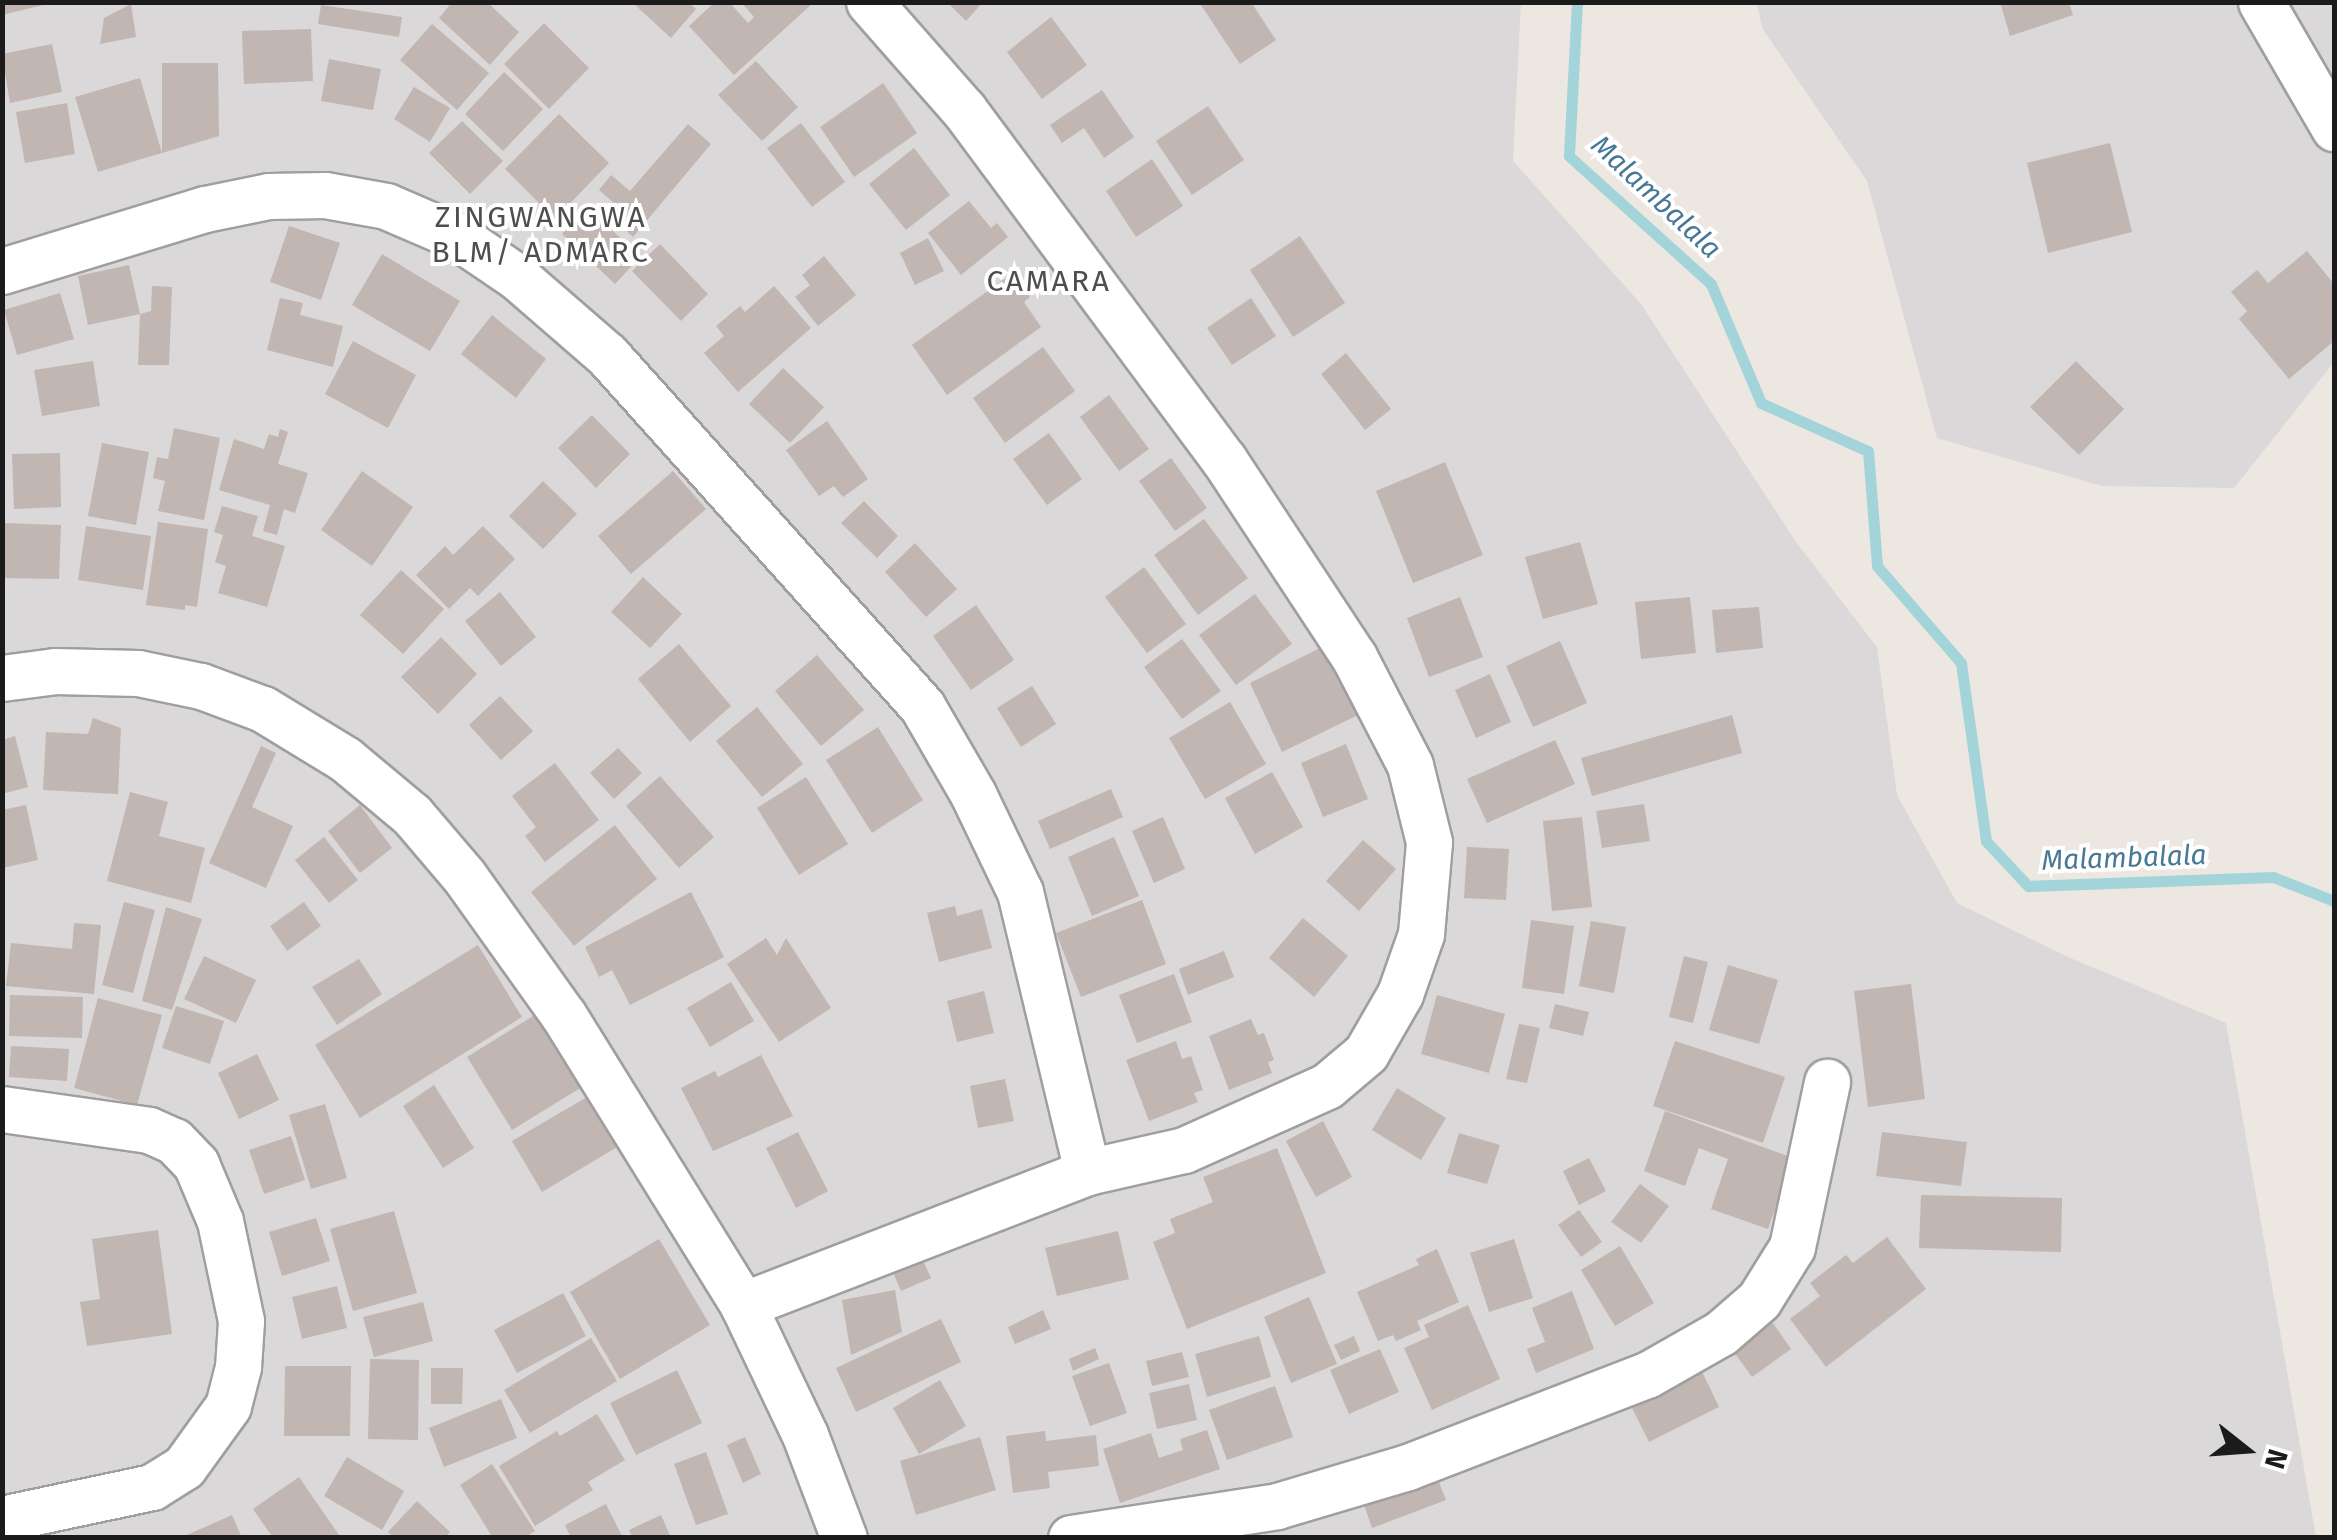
<!DOCTYPE html>
<html>
<head>
<meta charset="utf-8">
<style>
  body { margin:0 }
  #map { position:relative; width:2337px; height:1540px; overflow:hidden; background:#ede7e1; font-family:"Fira Sans",sans-serif }
  div>[style] { position:absolute }
  .residential>* { inset:0; background:#dad8d9 }
  .stream>* { height:11px; margin:-5.5px; padding:0 5.5px; transform-origin:5.5px; border-radius:5.5px; background:#a3d4d9 }
  .building>* { inset:0; background:#c1b6b1 }
  .roads { filter:drop-shadow(2px 0 #9f9f9f) drop-shadow(-2px 0 #9f9f9f) drop-shadow(0 2px #9f9f9f) drop-shadow(0 -2px #9f9f9f) }
  .minor>* { height:45px; margin:-22.5px; padding:0 22.5px; transform-origin:22.5px; border-radius:22.5px; background:#fff }
  span { translate:-50% -50%; white-space:nowrap; text-align:center; line-height:1.15; -webkit-text-stroke:8px #fff; paint-order:stroke }
  .water-label { font-size:28px; color:#477997; font-style:italic }
  .quarter-label { font-size:30px; color:#4e4e4e; letter-spacing:2.5px }
  .frame { position:absolute; inset:0; border:5px solid #1b1b1b; pointer-events:none }
  .north { position:absolute; left:2197px; top:1400px; width:100px; height:100px; -webkit-text-stroke:8px #fff; paint-order:stroke; rotate:107deg; font-size:28px; font-weight:700; line-height:40px; text-align:center; color:#1b1b1b }
  .north::after { content:''; display:block; margin:auto; width:35px; height:45px; background:#1b1b1b; clip-path:polygon(50% 0,100% 100%,50% 72%,0 100%) }
</style>
</head>
<body>
<div id="map">
  <div class="residential">
    <div style="clip-path:polygon(3px 2px,1521px 3px,1513px 161px,1641px 304px,1796px 542px,1877px 647px,1897px 795px,1957px 903px,2068px 957px,2226px 1023px,2316px 1537px,3px 1538px)"></div>
    <div style="clip-path:polygon(1757px 3px,2334px 3px,2334px 362px,2234px 488px,2102px 486px,1937px 438px,1867px 181px,1762px 28px)"></div>
  </div>
  <div class="stream">
    <div style="left:1577px;top:2px;width:154px;rotate:93deg"></div>
    <div style="left:1569px;top:156px;width:191px;rotate:42deg"></div>
    <div style="left:1711px;top:284px;width:129px;rotate:67.2deg"></div>
    <div style="left:1761px;top:403px;width:117px;rotate:24.2deg"></div>
    <div style="left:1868px;top:451px;width:115px;rotate:85.5deg"></div>
    <div style="left:1877px;top:566px;width:128px;rotate:49.1deg"></div>
    <div style="left:1961px;top:663px;width:180px;rotate:82deg"></div>
    <div style="left:1986px;top:841px;width:62px;rotate:47deg"></div>
    <div style="left:2028px;top:886px;width:245px;rotate:-2.1deg"></div>
    <div style="left:2273px;top:877px;width:66px;rotate:21.5deg"></div>
  </div>
  <div class="building">
    <div style="clip-path:polygon(2px 2px,47px 2px,47px 4px,2px 15px)"></div>
    <div style="clip-path:polygon(452px 2px,487px 2px,519px 32px,490px 65px,439px 18px)"></div>
    <div style="clip-path:polygon(632px 2px,688px 2px,696px 9px,671px 38px)"></div>
    <div style="clip-path:polygon(715px 2px,729px 2px,748px 23px,754px 17px,741px 2px,814px 2px,734px 75px,689px 26px)"></div>
    <div style="clip-path:polygon(947px 2px,983px 2px,966px 21px)"></div>
    <div style="clip-path:polygon(1199px 2px,1251px 2px,1276px 40px,1240px 64px)"></div>
    <div style="clip-path:polygon(2000px 2px,2069px 2px,2073px 15px,2010px 36px)"></div>
    <div style="clip-path:polygon(131px 4px,136px 37px,100px 44px,104px 18px)"></div>
    <div style="clip-path:polygon(321px 5px,402px 17px,399px 37px,318px 24px)"></div>
    <div style="clip-path:polygon(1051px 17px,1087px 65px,1042px 99px,1007px 52px)"></div>
    <div style="clip-path:polygon(544px 23px,589px 68px,549px 109px,504px 64px)"></div>
    <div style="clip-path:polygon(432px 24px,489px 73px,457px 110px,400px 60px)"></div>
    <div style="clip-path:polygon(311px 29px,313px 81px,244px 84px,242px 31px)"></div>
    <div style="clip-path:polygon(52px 44px,62px 92px,10px 103px,2px 54px)"></div>
    <div style="clip-path:polygon(329px 59px,381px 69px,373px 110px,321px 101px)"></div>
    <div style="clip-path:polygon(756px 61px,798px 107px,762px 141px,718px 95px)"></div>
    <div style="clip-path:polygon(162px 63px,218px 63px,219px 136px,98px 172px,75px 97px,140px 78px,162px 153px)"></div>
    <div style="clip-path:polygon(504px 72px,543px 109px,503px 151px,465px 114px)"></div>
    <div style="clip-path:polygon(883px 83px,917px 133px,854px 177px,820px 127px)"></div>
    <div style="clip-path:polygon(414px 87px,450px 108px,430px 142px,394px 119px)"></div>
    <div style="clip-path:polygon(1102px 90px,1134px 137px,1104px 158px,1084px 128px,1062px 143px,1050px 125px)"></div>
    <div style="clip-path:polygon(67px 103px,75px 154px,25px 163px,16px 112px)"></div>
    <div style="clip-path:polygon(1208px 106px,1244px 160px,1192px 195px,1156px 141px)"></div>
    <div style="clip-path:polygon(559px 114px,609px 163px,555px 219px,505px 169px)"></div>
    <div style="clip-path:polygon(462px 121px,503px 161px,470px 194px,429px 153px)"></div>
    <div style="clip-path:polygon(801px 123px,845px 182px,812px 207px,767px 148px)"></div>
    <div style="clip-path:polygon(688px 124px,711px 144px,633px 237px,606px 213px,614px 203px,599px 190px,611px 175px,630px 191px)"></div>
    <div style="clip-path:polygon(2110px 143px,2132px 232px,2048px 253px,2027px 163px)"></div>
    <div style="clip-path:polygon(914px 148px,950px 195px,906px 230px,869px 184px)"></div>
    <div style="clip-path:polygon(1152px 159px,1183px 206px,1136px 237px,1106px 191px)"></div>
    <div style="clip-path:polygon(969px 201px,991px 228px,997px 223px,1008px 237px,961px 275px,928px 233px)"></div>
    <div style="clip-path:polygon(588px 207px,640px 257px,615px 284px,562px 234px)"></div>
    <div style="clip-path:polygon(289px 226px,340px 243px,321px 300px,270px 282px)"></div>
    <div style="clip-path:polygon(1300px 236px,1345px 303px,1293px 337px,1250px 270px)"></div>
    <div style="clip-path:polygon(928px 238px,944px 271px,915px 285px,900px 253px)"></div>
    <div style="clip-path:polygon(660px 244px,708px 294px,681px 321px,632px 271px)"></div>
    <div style="clip-path:polygon(2307px 251px,2334px 284px,2334px 341px,2289px 379px,2239px 319px,2247px 311px,2231px 292px,2257px 270px,2268px 283px)"></div>
    <div style="clip-path:polygon(382px 254px,460px 301px,430px 351px,352px 305px)"></div>
    <div style="clip-path:polygon(824px 256px,856px 295px,818px 326px,795px 297px,810px 285px,802px 275px)"></div>
    <div style="clip-path:polygon(129px 265px,140px 314px,151px 311px,152px 286px,172px 287px,169px 365px,138px 365px,140px 314px,88px 325px,78px 276px)"></div>
    <div style="clip-path:polygon(1013px 273px,1030px 297px,1024px 302px,1041px 327px,947px 395px,912px 345px)"></div>
    <div style="clip-path:polygon(774px 286px,811px 328px,738px 392px,704px 353px,724px 336px,716px 326px,740px 306px,745px 312px)"></div>
    <div style="clip-path:polygon(60px 293px,74px 339px,17px 355px,4px 310px)"></div>
    <div style="clip-path:polygon(280px 298px,303px 303px,300px 315px,343px 326px,333px 367px,267px 350px)"></div>
    <div style="clip-path:polygon(1251px 298px,1276px 336px,1232px 365px,1207px 328px)"></div>
    <div style="clip-path:polygon(492px 315px,546px 359px,516px 398px,461px 354px)"></div>
    <div style="clip-path:polygon(353px 341px,416px 375px,388px 428px,325px 394px)"></div>
    <div style="clip-path:polygon(1043px 347px,1075px 391px,1005px 443px,973px 398px)"></div>
    <div style="clip-path:polygon(1346px 353px,1391px 409px,1365px 430px,1321px 374px)"></div>
    <div style="clip-path:polygon(93px 361px,100px 406px,42px 416px,34px 370px)"></div>
    <div style="clip-path:polygon(2076px 361px,2124px 409px,2079px 455px,2030px 407px)"></div>
    <div style="clip-path:polygon(783px 368px,824px 407px,790px 443px,749px 404px)"></div>
    <div style="clip-path:polygon(1109px 395px,1149px 449px,1119px 471px,1080px 417px)"></div>
    <div style="clip-path:polygon(592px 415px,630px 454px,596px 488px,558px 448px)"></div>
    <div style="clip-path:polygon(827px 421px,868px 479px,843px 497px,834px 486px,819px 496px,786px 450px)"></div>
    <div style="clip-path:polygon(174px 428px,220px 438px,204px 520px,158px 511px,165px 481px,153px 478px,157px 457px,168px 459px)"></div>
    <div style="clip-path:polygon(280px 429px,288px 432px,278px 464px,308px 473px,295px 513px,284px 509px,277px 535px,263px 531px,270px 505px,219px 490px,234px 439px,264px 449px,269px 434px,278px 437px)"></div>
    <div style="clip-path:polygon(1049px 433px,1082px 479px,1047px 505px,1013px 459px)"></div>
    <div style="clip-path:polygon(102px 443px,149px 452px,136px 525px,88px 516px)"></div>
    <div style="clip-path:polygon(60px 453px,61px 507px,14px 509px,12px 454px)"></div>
    <div style="clip-path:polygon(1171px 458px,1207px 508px,1175px 531px,1139px 481px)"></div>
    <div style="clip-path:polygon(1445px 462px,1483px 555px,1413px 583px,1376px 491px)"></div>
    <div style="clip-path:polygon(362px 471px,413px 507px,372px 566px,321px 530px)"></div>
    <div style="clip-path:polygon(673px 471px,706px 509px,631px 574px,598px 536px)"></div>
    <div style="clip-path:polygon(543px 481px,577px 514px,543px 549px,509px 516px)"></div>
    <div style="clip-path:polygon(864px 501px,898px 536px,877px 558px,841px 523px)"></div>
    <div style="clip-path:polygon(222px 506px,258px 516px,252px 536px,285px 546px,267px 607px,218px 593px,226px 566px,215px 562px,223px 535px,214px 532px)"></div>
    <div style="clip-path:polygon(1204px 519px,1248px 578px,1198px 615px,1154px 555px)"></div>
    <div style="clip-path:polygon(158px 522px,208px 529px,197px 607px,185px 605px,185px 610px,146px 605px)"></div>
    <div style="clip-path:polygon(2px 523px,61px 525px,59px 579px,2px 578px)"></div>
    <div style="clip-path:polygon(86px 526px,151px 536px,143px 590px,78px 580px)"></div>
    <div style="clip-path:polygon(483px 526px,515px 559px,478px 596px,470px 588px,449px 609px,416px 575px,445px 546px,453px 555px)"></div>
    <div style="clip-path:polygon(1580px 542px,1598px 604px,1543px 619px,1525px 557px)"></div>
    <div style="clip-path:polygon(915px 543px,957px 589px,926px 617px,885px 572px)"></div>
    <div style="clip-path:polygon(1144px 567px,1186px 624px,1147px 653px,1105px 597px)"></div>
    <div style="clip-path:polygon(401px 570px,444px 609px,403px 654px,360px 615px)"></div>
    <div style="clip-path:polygon(643px 577px,682px 614px,650px 648px,611px 612px)"></div>
    <div style="clip-path:polygon(500px 592px,536px 637px,501px 666px,465px 621px)"></div>
    <div style="clip-path:polygon(1255px 594px,1292px 644px,1236px 685px,1199px 635px)"></div>
    <div style="clip-path:polygon(1460px 597px,1483px 657px,1429px 677px,1407px 618px)"></div>
    <div style="clip-path:polygon(1690px 597px,1696px 653px,1641px 659px,1635px 602px)"></div>
    <div style="clip-path:polygon(976px 605px,1014px 660px,971px 690px,933px 636px)"></div>
    <div style="clip-path:polygon(1759px 607px,1763px 648px,1716px 653px,1712px 610px)"></div>
    <div style="clip-path:polygon(441px 637px,477px 674px,438px 714px,401px 677px)"></div>
    <div style="clip-path:polygon(1182px 639px,1221px 691px,1182px 719px,1144px 667px)"></div>
    <div style="clip-path:polygon(1560px 641px,1587px 703px,1533px 727px,1506px 666px)"></div>
    <div style="clip-path:polygon(679px 644px,731px 706px,690px 742px,638px 679px)"></div>
    <div style="clip-path:polygon(1324px 646px,1358px 715px,1282px 752px,1250px 683px)"></div>
    <div style="clip-path:polygon(817px 655px,864px 710px,821px 746px,775px 691px)"></div>
    <div style="clip-path:polygon(1490px 674px,1511px 722px,1476px 738px,1455px 690px)"></div>
    <div style="clip-path:polygon(1032px 686px,1056px 724px,1021px 747px,997px 708px)"></div>
    <div style="clip-path:polygon(500px 696px,533px 731px,501px 760px,469px 725px)"></div>
    <div style="clip-path:polygon(1230px 702px,1266px 764px,1205px 799px,1169px 738px)"></div>
    <div style="clip-path:polygon(757px 707px,803px 764px,762px 797px,716px 741px)"></div>
    <div style="clip-path:polygon(1732px 715px,1742px 753px,1592px 796px,1581px 758px)"></div>
    <div style="clip-path:polygon(93px 718px,121px 728px,118px 794px,43px 790px,46px 732px,88px 734px)"></div>
    <div style="clip-path:polygon(878px 727px,923px 800px,872px 833px,826px 760px)"></div>
    <div style="clip-path:polygon(15px 736px,28px 787px,2px 794px,2px 740px)"></div>
    <div style="clip-path:polygon(1555px 740px,1575px 784px,1487px 823px,1467px 779px)"></div>
    <div style="clip-path:polygon(1346px 744px,1368px 799px,1323px 817px,1301px 763px)"></div>
    <div style="clip-path:polygon(261px 746px,276px 753px,252px 807px,293px 826px,266px 888px,209px 863px)"></div>
    <div style="clip-path:polygon(618px 748px,642px 773px,614px 799px,590px 773px)"></div>
    <div style="clip-path:polygon(555px 763px,599px 820px,545px 862px,525px 836px,536px 827px,512px 796px)"></div>
    <div style="clip-path:polygon(1272px 772px,1303px 827px,1255px 854px,1225px 798px)"></div>
    <div style="clip-path:polygon(660px 776px,714px 837px,679px 868px,626px 806px)"></div>
    <div style="clip-path:polygon(806px 777px,848px 844px,799px 875px,757px 808px)"></div>
    <div style="clip-path:polygon(1111px 789px,1123px 817px,1050px 849px,1038px 821px)"></div>
    <div style="clip-path:polygon(130px 792px,168px 802px,159px 836px,205px 848px,191px 903px,107px 881px)"></div>
    <div style="clip-path:polygon(1644px 804px,1650px 841px,1602px 848px,1596px 811px)"></div>
    <div style="clip-path:polygon(26px 805px,38px 860px,2px 868px,2px 810px)"></div>
    <div style="clip-path:polygon(360px 805px,392px 848px,360px 873px,328px 831px)"></div>
    <div style="clip-path:polygon(1163px 817px,1185px 869px,1154px 883px,1132px 831px)"></div>
    <div style="clip-path:polygon(1582px 817px,1592px 907px,1552px 911px,1543px 821px)"></div>
    <div style="clip-path:polygon(615px 825px,657px 879px,574px 946px,531px 892px)"></div>
    <div style="clip-path:polygon(324px 837px,358px 880px,329px 903px,295px 860px)"></div>
    <div style="clip-path:polygon(1114px 837px,1139px 896px,1092px 916px,1068px 857px)"></div>
    <div style="clip-path:polygon(1363px 840px,1396px 869px,1359px 911px,1326px 881px)"></div>
    <div style="clip-path:polygon(1467px 847px,1509px 849px,1506px 900px,1464px 898px)"></div>
    <div style="clip-path:polygon(691px 892px,724px 957px,630px 1005px,612px 970px,599px 977px,585px 947px)"></div>
    <div style="clip-path:polygon(1142px 900px,1166px 964px,1081px 997px,1056px 933px)"></div>
    <div style="clip-path:polygon(124px 902px,155px 910px,133px 993px,102px 985px)"></div>
    <div style="clip-path:polygon(304px 902px,321px 926px,287px 951px,270px 926px)"></div>
    <div style="clip-path:polygon(955px 906px,957px 916px,982px 909px,992px 948px,939px 962px,927px 913px)"></div>
    <div style="clip-path:polygon(166px 907px,202px 919px,172px 1010px,142px 1001px)"></div>
    <div style="clip-path:polygon(1303px 918px,1348px 956px,1314px 997px,1269px 958px)"></div>
    <div style="clip-path:polygon(1531px 920px,1574px 926px,1564px 994px,1522px 988px)"></div>
    <div style="clip-path:polygon(1591px 921px,1626px 927px,1614px 993px,1579px 986px)"></div>
    <div style="clip-path:polygon(74px 923px,101px 925px,94px 994px,6px 986px,11px 943px,72px 949px)"></div>
    <div style="clip-path:polygon(766px 938px,777px 955px,786px 938px,831px 1008px,779px 1042px,727px 964px)"></div>
    <div style="clip-path:polygon(478px 945px,522px 1017px,360px 1118px,315px 1045px)"></div>
    <div style="clip-path:polygon(1224px 951px,1234px 977px,1188px 995px,1179px 969px)"></div>
    <div style="clip-path:polygon(204px 956px,256px 980px,236px 1023px,184px 999px)"></div>
    <div style="clip-path:polygon(1684px 956px,1708px 962px,1693px 1023px,1669px 1017px)"></div>
    <div style="clip-path:polygon(359px 959px,382px 994px,337px 1025px,312px 987px)"></div>
    <div style="clip-path:polygon(1728px 965px,1778px 980px,1759px 1044px,1709px 1030px)"></div>
    <div style="clip-path:polygon(1174px 974px,1192px 1022px,1137px 1043px,1119px 995px)"></div>
    <div style="clip-path:polygon(731px 982px,754px 1021px,710px 1047px,687px 1008px)"></div>
    <div style="clip-path:polygon(1911px 984px,1925px 1099px,1868px 1107px,1854px 991px)"></div>
    <div style="clip-path:polygon(984px 991px,994px 1033px,957px 1042px,947px 1001px)"></div>
    <div style="clip-path:polygon(10px 995px,83px 997px,82px 1038px,9px 1036px)"></div>
    <div style="clip-path:polygon(1437px 995px,1505px 1014px,1489px 1073px,1421px 1054px)"></div>
    <div style="clip-path:polygon(98px 998px,162px 1015px,137px 1105px,74px 1088px)"></div>
    <div style="clip-path:polygon(1555px 1004px,1589px 1012px,1583px 1036px,1549px 1028px)"></div>
    <div style="clip-path:polygon(176px 1006px,224px 1021px,210px 1064px,162px 1048px)"></div>
    <div style="clip-path:polygon(538px 1013px,582px 1087px,512px 1130px,467px 1057px)"></div>
    <div style="clip-path:polygon(1251px 1019px,1258px 1035px,1264px 1033px,1274px 1060px,1268px 1062px,1272px 1073px,1229px 1090px,1209px 1036px)"></div>
    <div style="clip-path:polygon(1519px 1024px,1540px 1028px,1527px 1083px,1506px 1079px)"></div>
    <div style="clip-path:polygon(1176px 1041px,1182px 1059px,1191px 1056px,1203px 1090px,1194px 1093px,1198px 1102px,1149px 1121px,1126px 1060px)"></div>
    <div style="clip-path:polygon(1675px 1041px,1785px 1077px,1763px 1143px,1653px 1106px)"></div>
    <div style="clip-path:polygon(11px 1046px,69px 1049px,67px 1081px,9px 1077px)"></div>
    <div style="clip-path:polygon(257px 1054px,279px 1100px,239px 1119px,218px 1073px)"></div>
    <div style="clip-path:polygon(761px 1055px,793px 1116px,713px 1151px,681px 1088px,715px 1071px,718px 1077px)"></div>
    <div style="clip-path:polygon(1005px 1079px,1014px 1121px,978px 1128px,970px 1086px)"></div>
    <div style="clip-path:polygon(434px 1085px,474px 1148px,443px 1168px,403px 1106px)"></div>
    <div style="clip-path:polygon(1397px 1088px,1446px 1118px,1421px 1160px,1372px 1130px)"></div>
    <div style="clip-path:polygon(587px 1097px,617px 1147px,542px 1192px,512px 1141px)"></div>
    <div style="clip-path:polygon(325px 1104px,347px 1178px,311px 1189px,289px 1115px)"></div>
    <div style="clip-path:polygon(1665px 1111px,1793px 1158px,1768px 1229px,1711px 1209px,1728px 1159px,1699px 1148px,1685px 1186px,1644px 1171px)"></div>
    <div style="clip-path:polygon(1323px 1121px,1352px 1177px,1316px 1197px,1286px 1141px)"></div>
    <div style="clip-path:polygon(798px 1132px,828px 1191px,796px 1208px,766px 1148px)"></div>
    <div style="clip-path:polygon(1882px 1132px,1967px 1142px,1961px 1186px,1876px 1176px)"></div>
    <div style="clip-path:polygon(1459px 1133px,1500px 1145px,1487px 1184px,1447px 1173px)"></div>
    <div style="clip-path:polygon(291px 1136px,305px 1180px,264px 1194px,249px 1150px)"></div>
    <div style="clip-path:polygon(1277px 1148px,1326px 1273px,1187px 1329px,1153px 1242px,1175px 1233px,1170px 1219px,1213px 1202px,1203px 1177px)"></div>
    <div style="clip-path:polygon(1589px 1158px,1606px 1191px,1579px 1205px,1563px 1171px)"></div>
    <div style="clip-path:polygon(1640px 1184px,1669px 1206px,1641px 1243px,1611px 1222px)"></div>
    <div style="clip-path:polygon(1921px 1195px,2062px 1198px,2061px 1252px,1919px 1248px)"></div>
    <div style="clip-path:polygon(1579px 1210px,1602px 1242px,1581px 1257px,1558px 1225px)"></div>
    <div style="clip-path:polygon(394px 1211px,417px 1293px,353px 1311px,330px 1229px)"></div>
    <div style="clip-path:polygon(316px 1218px,330px 1261px,282px 1276px,269px 1232px)"></div>
    <div style="clip-path:polygon(158px 1230px,172px 1334px,87px 1346px,80px 1302px,100px 1299px,92px 1239px)"></div>
    <div style="clip-path:polygon(1118px 1231px,1129px 1279px,1057px 1296px,1045px 1248px)"></div>
    <div style="clip-path:polygon(1887px 1237px,1926px 1289px,1826px 1367px,1790px 1319px,1820px 1296px,1810px 1283px,1846px 1255px,1853px 1263px)"></div>
    <div style="clip-path:polygon(659px 1239px,710px 1325px,620px 1379px,570px 1292px)"></div>
    <div style="clip-path:polygon(1514px 1239px,1533px 1298px,1489px 1312px,1470px 1253px)"></div>
    <div style="clip-path:polygon(1620px 1246px,1654px 1303px,1615px 1326px,1581px 1270px)"></div>
    <div style="clip-path:polygon(1437px 1249px,1459px 1302px,1417px 1321px,1421px 1330px,1396px 1341px,1393px 1335px,1378px 1341px,1357px 1292px,1419px 1265px,1416px 1259px)"></div>
    <div style="clip-path:polygon(920px 1254px,931px 1278px,901px 1291px,891px 1268px)"></div>
    <div style="clip-path:polygon(337px 1286px,347px 1328px,302px 1339px,292px 1297px)"></div>
    <div style="clip-path:polygon(895px 1290px,902px 1332px,851px 1355px,842px 1300px)"></div>
    <div style="clip-path:polygon(1572px 1291px,1594px 1349px,1536px 1373px,1527px 1349px,1545px 1342px,1532px 1308px)"></div>
    <div style="clip-path:polygon(563px 1293px,586px 1336px,517px 1373px,494px 1330px)"></div>
    <div style="clip-path:polygon(1309px 1297px,1337px 1364px,1291px 1383px,1264px 1317px)"></div>
    <div style="clip-path:polygon(423px 1302px,433px 1341px,374px 1357px,363px 1317px)"></div>
    <div style="clip-path:polygon(1468px 1305px,1500px 1379px,1432px 1410px,1404px 1348px,1429px 1337px,1424px 1325px)"></div>
    <div style="clip-path:polygon(1043px 1310px,1051px 1329px,1015px 1344px,1008px 1327px)"></div>
    <div style="clip-path:polygon(1768px 1316px,1791px 1349px,1752px 1377px,1728px 1344px)"></div>
    <div style="clip-path:polygon(941px 1319px,961px 1362px,856px 1412px,836px 1368px)"></div>
    <div style="clip-path:polygon(1259px 1336px,1271px 1377px,1207px 1397px,1195px 1354px)"></div>
    <div style="clip-path:polygon(1354px 1336px,1360px 1351px,1341px 1360px,1334px 1345px)"></div>
    <div style="clip-path:polygon(591px 1338px,617px 1381px,530px 1433px,504px 1390px)"></div>
    <div style="clip-path:polygon(1095px 1348px,1099px 1359px,1073px 1371px,1069px 1359px)"></div>
    <div style="clip-path:polygon(1380px 1349px,1399px 1392px,1349px 1414px,1330px 1370px)"></div>
    <div style="clip-path:polygon(1182px 1352px,1189px 1377px,1152px 1386px,1146px 1361px)"></div>
    <div style="clip-path:polygon(370px 1359px,419px 1360px,418px 1440px,368px 1439px)"></div>
    <div style="clip-path:polygon(1697px 1361px,1719px 1407px,1649px 1442px,1626px 1396px)"></div>
    <div style="clip-path:polygon(1109px 1363px,1127px 1413px,1090px 1426px,1072px 1376px)"></div>
    <div style="clip-path:polygon(285px 1366px,351px 1366px,350px 1436px,284px 1436px)"></div>
    <div style="clip-path:polygon(431px 1368px,463px 1368px,462px 1404px,431px 1404px)"></div>
    <div style="clip-path:polygon(677px 1370px,702px 1423px,636px 1455px,610px 1403px)"></div>
    <div style="clip-path:polygon(940px 1380px,966px 1426px,919px 1454px,893px 1408px)"></div>
    <div style="clip-path:polygon(1189px 1384px,1197px 1420px,1157px 1429px,1149px 1393px)"></div>
    <div style="clip-path:polygon(1275px 1386px,1293px 1437px,1227px 1460px,1209px 1410px)"></div>
    <div style="clip-path:polygon(501px 1399px,517px 1438px,444px 1467px,429px 1428px)"></div>
    <div style="clip-path:polygon(597px 1414px,625px 1460px,588px 1482px,593px 1490px,535px 1526px,499px 1466px,557px 1431px,560px 1436px)"></div>
    <div style="clip-path:polygon(1207px 1430px,1220px 1469px,1120px 1503px,1103px 1449px,1151px 1433px,1159px 1458px,1183px 1450px,1180px 1439px)"></div>
    <div style="clip-path:polygon(1045px 1431px,1046px 1441px,1096px 1435px,1099px 1466px,1048px 1472px,1050px 1488px,1013px 1493px,1006px 1436px)"></div>
    <div style="clip-path:polygon(745px 1437px,761px 1474px,743px 1483px,727px 1445px)"></div>
    <div style="clip-path:polygon(980px 1437px,996px 1490px,916px 1515px,900px 1461px)"></div>
    <div style="clip-path:polygon(706px 1452px,728px 1514px,696px 1525px,674px 1464px)"></div>
    <div style="clip-path:polygon(347px 1457px,404px 1491px,382px 1530px,324px 1496px)"></div>
    <div style="clip-path:polygon(492px 1464px,535px 1531px,524px 1538px,493px 1538px,460px 1485px)"></div>
    <div style="clip-path:polygon(1434px 1469px,1446px 1500px,1372px 1528px,1361px 1496px)"></div>
    <div style="clip-path:polygon(299px 1477px,341px 1538px,273px 1538px,253px 1509px)"></div>
    <div style="clip-path:polygon(417px 1501px,450px 1532px,445px 1538px,394px 1538px,388px 1532px)"></div>
    <div style="clip-path:polygon(606px 1504px,623px 1538px,571px 1538px,565px 1525px)"></div>
    <div style="clip-path:polygon(232px 1515px,242px 1538px,180px 1538px)"></div>
    <div style="clip-path:polygon(661px 1515px,671px 1538px,633px 1538px,629px 1530px)"></div>
  </div>
  <div class="roads">
    <div class="minor">
      <div style="left:2261px;top:2px;width:146px;rotate:59.9deg"></div>
      <div style="left:2px;top:271px;width:212px;rotate:-17deg"></div>
      <div style="left:205px;top:209px;width:65px;rotate:-11.5deg"></div>
      <div style="left:269px;top:196px;width:56px;rotate:-1deg"></div>
      <div style="left:325px;top:195px;width:62px;rotate:10.2deg"></div>
      <div style="left:386px;top:206px;width:78px;rotate:23.3deg"></div>
      <div style="left:458px;top:237px;width:71px;rotate:34.1deg"></div>
      <div style="left:517px;top:277px;width:119px;rotate:40.9deg"></div>
      <div style="left:607px;top:355px;width:472px;rotate:48.1deg"></div>
      <div style="left:922px;top:706px;width:102px;rotate:59.9deg"></div>
      <div style="left:973px;top:794px;width:109px;rotate:64.4deg"></div>
      <div style="left:1020px;top:892px;width:288px;rotate:76.5deg"></div>
      <div style="left:2px;top:678px;width:53px;rotate:-7.5deg"></div>
      <div style="left:55px;top:671px;width:83px;rotate:1.4deg"></div>
      <div style="left:138px;top:673px;width:64px;rotate:11.7deg"></div>
      <div style="left:201px;top:686px;width:66px;rotate:20.4deg"></div>
      <div style="left:263px;top:709px;width:96px;rotate:31.4deg"></div>
      <div style="left:345px;top:759px;width:87px;rotate:39.9deg"></div>
      <div style="left:412px;top:815px;width:80px;rotate:49.6deg"></div>
      <div style="left:464px;top:876px;width:172px;rotate:54.5deg"></div>
      <div style="left:564px;top:1016px;width:340px;rotate:58.2deg"></div>
      <div style="left:743px;top:1305px;width:144px;rotate:64.5deg"></div>
      <div style="left:805px;top:1435px;width:110px;rotate:69.3deg"></div>
      <div style="left:2px;top:1109px;width:148px;rotate:8.1deg"></div>
      <div style="left:149px;top:1130px;width:27px;rotate:24deg"></div>
      <div style="left:174px;top:1141px;width:32px;rotate:46deg"></div>
      <div style="left:196px;top:1164px;width:62px;rotate:67.2deg"></div>
      <div style="left:220px;top:1221px;width:102px;rotate:78.1deg"></div>
      <div style="left:241px;top:1321px;width:46px;rotate:93.7deg"></div>
      <div style="left:238px;top:1367px;width:40px;rotate:104.4deg"></div>
      <div style="left:228px;top:1406px;width:75px;rotate:125.8deg"></div>
      <div style="left:184px;top:1467px;width:38px;rotate:148deg"></div>
      <div style="left:152px;top:1487px;width:153px;rotate:168deg"></div>
      <div style="left:743px;top:1305px;width:369px;rotate:-21.1deg"></div>
      <div style="left:1087px;top:1172px;width:99px;rotate:-12.8deg"></div>
      <div style="left:1184px;top:1150px;width:157px;rotate:-24.1deg"></div>
      <div style="left:1327px;top:1086px;width:51px;rotate:-40.2deg"></div>
      <div style="left:1366px;top:1053px;width:68px;rotate:-60deg"></div>
      <div style="left:1400px;top:994px;width:64px;rotate:-70.7deg"></div>
      <div style="left:1421px;top:934px;width:92px;rotate:-85deg"></div>
      <div style="left:1429px;top:842px;width:79px;rotate:-103.9deg"></div>
      <div style="left:1410px;top:765px;width:122px;rotate:-117.4deg"></div>
      <div style="left:1354px;top:657px;width:236px;rotate:-123.4deg"></div>
      <div style="left:1224px;top:460px;width:436px;rotate:-126.6deg"></div>
      <div style="left:964px;top:110px;width:144px;rotate:-131.3deg"></div>
      <div style="left:1071px;top:1538px;width:208px;rotate:-8.8deg"></div>
      <div style="left:1277px;top:1506px;width:137px;rotate:-16.6deg"></div>
      <div style="left:1408px;top:1467px;width:256px;rotate:-21.1deg"></div>
      <div style="left:1647px;top:1375px;width:85px;rotate:-29.6deg"></div>
      <div style="left:1721px;top:1333px;width:50px;rotate:-41deg"></div>
      <div style="left:1759px;top:1300px;width:62px;rotate:-58.1deg"></div>
      <div style="left:1792px;top:1247px;width:169px;rotate:-78deg"></div>
    </div>
  </div>
  <div class="water-label">
    <span style="left:1656px;top:197px;rotate:43deg">Malambalala</span>
    <span style="left:2124px;top:858px;rotate:-2deg">Malambalala</span>
  </div>
  <div class="quarter-label">
    <span style="left:541px;top:234px">ZINGWANGWA<br>BLM/ ADMARC</span>
    <span style="left:1049px;top:281px">CAMARA</span>
  </div>
  <div class="frame"></div>
  <div class="north">N</div>
</div>
</body>
</html>
